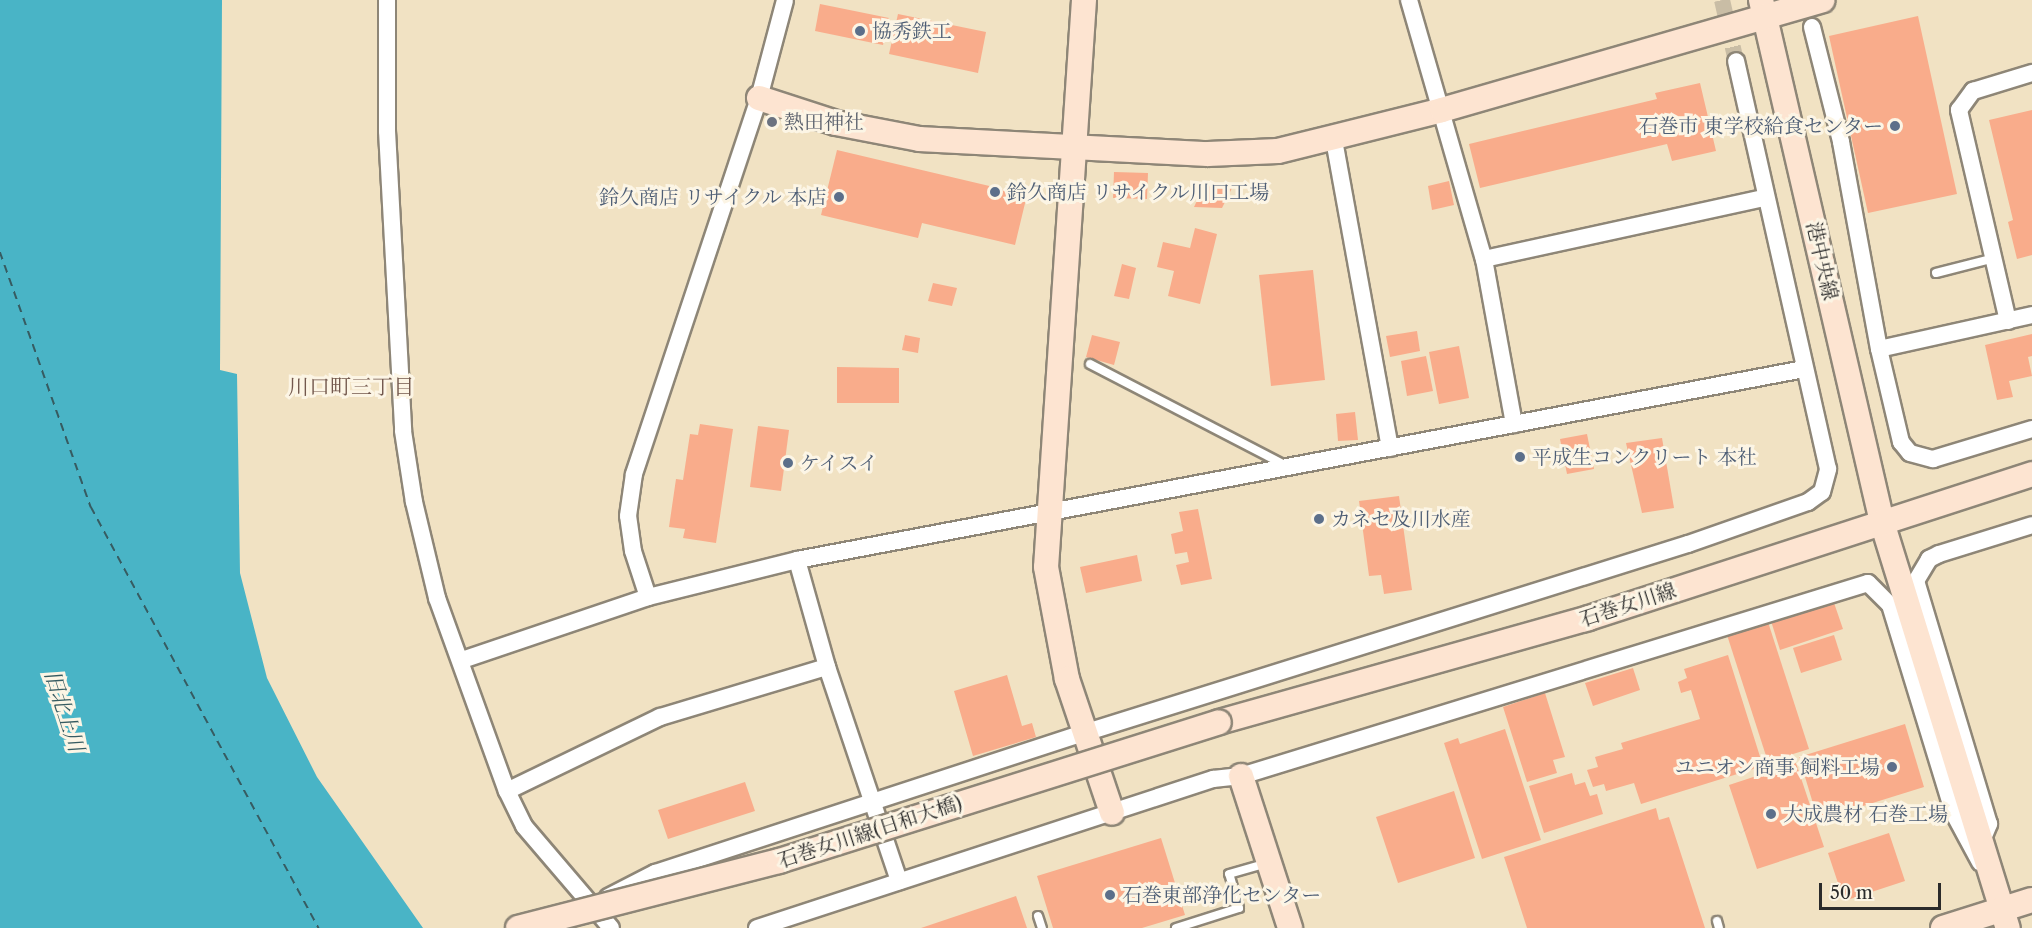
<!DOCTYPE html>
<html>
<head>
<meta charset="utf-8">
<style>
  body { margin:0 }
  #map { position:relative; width:2032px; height:928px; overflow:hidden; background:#f1e2c3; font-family:"Libre Caslon Text","Noto Serif JP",serif }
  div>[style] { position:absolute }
  .water>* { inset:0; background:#49b4c6 }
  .ferry>* { height:1.5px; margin-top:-0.75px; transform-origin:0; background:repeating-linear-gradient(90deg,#365b61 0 8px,transparent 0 14px) }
  .building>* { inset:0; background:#f9ac8b }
  .street-tunnel>* { height:16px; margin-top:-8px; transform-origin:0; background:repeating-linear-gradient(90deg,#c9bda5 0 16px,transparent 0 24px) }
  .roads { filter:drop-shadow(2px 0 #8e8677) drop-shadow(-2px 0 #8e8677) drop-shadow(0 2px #8e8677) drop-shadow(0 -2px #8e8677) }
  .lane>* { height:8px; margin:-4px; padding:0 4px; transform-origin:4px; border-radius:4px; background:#fff }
  .street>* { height:16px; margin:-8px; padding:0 8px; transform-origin:8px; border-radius:8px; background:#fff }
  .secondary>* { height:24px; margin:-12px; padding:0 12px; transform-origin:12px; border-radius:12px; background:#fde4d1 }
  .bridges { filter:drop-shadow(2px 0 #8e8677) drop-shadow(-2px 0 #8e8677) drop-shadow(0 2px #8e8677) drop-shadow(0 -2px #8e8677) }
  .secondary-bridge>* { height:24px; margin:-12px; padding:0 12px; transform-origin:12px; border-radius:12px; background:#fde4d1 }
  .dots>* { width:16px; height:16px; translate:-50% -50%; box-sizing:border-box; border:3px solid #fcf5e5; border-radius:50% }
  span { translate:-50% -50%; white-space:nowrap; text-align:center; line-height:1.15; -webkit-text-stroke:6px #fcf5e5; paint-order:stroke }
  .service-label { font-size:20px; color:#4e5e75 }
  .left { translate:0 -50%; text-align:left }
  .right { translate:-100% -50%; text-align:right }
  .worship-label { font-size:20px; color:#5b616d }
  .street-label { font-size:20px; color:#2b2b2b }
  .neighbourhood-label { font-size:21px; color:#73584d }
  .water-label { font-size:21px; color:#365b61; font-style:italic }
  .scale { position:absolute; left:1819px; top:883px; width:122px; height:27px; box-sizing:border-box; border:3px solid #2b2b2b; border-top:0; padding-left:8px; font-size:18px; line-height:21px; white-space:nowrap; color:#2b2b2b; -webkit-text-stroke:4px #fcf5e5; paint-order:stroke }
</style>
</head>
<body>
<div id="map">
  <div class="water">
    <div style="clip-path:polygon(0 0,222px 0,220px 370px,237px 374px,240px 573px,267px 678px,317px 777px,423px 928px,0 928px)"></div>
  </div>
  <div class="ferry">
    <div style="left:0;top:252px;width:271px;rotate:70.4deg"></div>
    <div style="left:91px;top:507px;width:479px;rotate:61.6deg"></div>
  </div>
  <div class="building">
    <div style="clip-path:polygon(820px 4px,889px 18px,883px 45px,815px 31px)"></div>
    <div style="clip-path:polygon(898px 14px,986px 32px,978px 73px,889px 54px)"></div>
    <div style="clip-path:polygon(1918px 16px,1957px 194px,1868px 213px,1829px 36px)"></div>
    <div style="clip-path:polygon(1700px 83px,1716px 151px,1672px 161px,1667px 144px,1480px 188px,1469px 144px,1657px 99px,1655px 93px)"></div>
    <div style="clip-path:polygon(2032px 110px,2032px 255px,2017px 259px,2008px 222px,2013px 220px,1989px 120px)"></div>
    <div style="clip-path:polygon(837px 150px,1027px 195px,1015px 245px,922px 223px,918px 238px,821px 215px)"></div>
    <div style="clip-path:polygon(1114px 172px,1148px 173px,1147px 199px,1113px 198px)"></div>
    <div style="clip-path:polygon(1449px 181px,1454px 205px,1432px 210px,1428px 186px)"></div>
    <div style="clip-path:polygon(1204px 186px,1232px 188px,1222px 208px,1194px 207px)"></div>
    <div style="clip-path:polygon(1195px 228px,1217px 234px,1200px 304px,1168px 296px,1174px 271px,1157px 267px,1163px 242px,1190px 248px)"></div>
    <div style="clip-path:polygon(1122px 264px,1136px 268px,1129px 299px,1114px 296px)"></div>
    <div style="clip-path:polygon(1313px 270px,1325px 380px,1271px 386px,1259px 275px)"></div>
    <div style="clip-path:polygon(933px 283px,957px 288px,952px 306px,928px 301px)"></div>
    <div style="clip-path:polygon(1417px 331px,1420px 351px,1390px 357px,1386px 336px)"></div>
    <div style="clip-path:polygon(2032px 334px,2032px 356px,2028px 357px,2032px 376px,2009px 381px,2013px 397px,1997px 400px,1985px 345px)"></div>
    <div style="clip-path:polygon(905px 335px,920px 338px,918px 353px,902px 350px)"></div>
    <div style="clip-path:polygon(1092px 335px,1120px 342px,1114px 365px,1086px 357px)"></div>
    <div style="clip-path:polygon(1459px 346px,1469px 398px,1439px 404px,1429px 352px)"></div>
    <div style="clip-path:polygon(1426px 356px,1433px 391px,1407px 396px,1401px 361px)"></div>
    <div style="clip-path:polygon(837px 367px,899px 368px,899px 403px,837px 403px)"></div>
    <div style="clip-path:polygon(1355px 412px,1358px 440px,1338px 441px,1336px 414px)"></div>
    <div style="clip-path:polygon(700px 424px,733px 429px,716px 543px,683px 538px,685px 529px,669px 527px,676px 479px,683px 480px,690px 434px,698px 435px)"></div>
    <div style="clip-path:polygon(758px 426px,789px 430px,781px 491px,750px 487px)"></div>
    <div style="clip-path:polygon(1587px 434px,1594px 469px,1567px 474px,1560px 439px)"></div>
    <div style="clip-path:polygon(1662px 438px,1674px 508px,1642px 513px,1626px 443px)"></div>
    <div style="clip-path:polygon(1399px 496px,1412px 590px,1384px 594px,1381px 575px,1369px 576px,1359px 501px)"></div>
    <div style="clip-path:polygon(1198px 509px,1212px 579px,1181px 585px,1176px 565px,1189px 562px,1187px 552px,1175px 554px,1171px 534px,1183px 531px,1179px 512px)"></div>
    <div style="clip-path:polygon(1137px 555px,1142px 581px,1086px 593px,1080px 567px)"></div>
    <div style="clip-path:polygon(1833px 600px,1843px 629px,1780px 650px,1771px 621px)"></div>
    <div style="clip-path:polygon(1768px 622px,1809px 749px,1768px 762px,1727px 635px)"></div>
    <div style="clip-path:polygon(1834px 635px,1842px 660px,1801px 673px,1793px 648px)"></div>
    <div style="clip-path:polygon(1728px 655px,1763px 766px,1641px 804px,1634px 783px,1606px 791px,1604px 784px,1593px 787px,1587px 770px,1598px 767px,1595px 757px,1623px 749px,1621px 743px,1700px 719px,1691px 690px,1681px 693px,1678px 682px,1687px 678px,1684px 669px)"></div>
    <div style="clip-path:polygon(1633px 668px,1640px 690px,1593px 706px,1585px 683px)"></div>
    <div style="clip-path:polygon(1007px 675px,1022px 726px,1032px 723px,1036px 737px,973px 756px,954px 691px)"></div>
    <div style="clip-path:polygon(1545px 693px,1565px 757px,1553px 760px,1557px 773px,1527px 782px,1503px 707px)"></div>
    <div style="clip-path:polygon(1905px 724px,1924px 787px,1818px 820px,1799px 757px)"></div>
    <div style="clip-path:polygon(1505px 729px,1541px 840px,1482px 859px,1444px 743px,1458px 738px,1460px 744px)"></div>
    <div style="clip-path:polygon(1796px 763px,1824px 847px,1757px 869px,1729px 785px)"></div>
    <div style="clip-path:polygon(1572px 773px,1575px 785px,1585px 782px,1590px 796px,1597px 794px,1603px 814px,1544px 833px,1529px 786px)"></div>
    <div style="clip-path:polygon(745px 782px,755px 811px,668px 839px,658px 810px)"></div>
    <div style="clip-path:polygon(1454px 791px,1475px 858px,1398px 883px,1376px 817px)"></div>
    <div style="clip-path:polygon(1656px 808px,1659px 820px,1669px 817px,1705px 928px,1527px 928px,1504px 857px)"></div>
    <div style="clip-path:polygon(1889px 833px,1905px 881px,1844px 901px,1828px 853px)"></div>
    <div style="clip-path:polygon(1161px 838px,1185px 915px,1142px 928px,1053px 928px,1037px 876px)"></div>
    <div style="clip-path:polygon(1016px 896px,1027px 928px,921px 928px)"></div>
  </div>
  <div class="street-tunnel">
    <div style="left:1722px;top:0;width:63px;rotate:77.1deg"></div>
  </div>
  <div class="roads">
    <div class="lane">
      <div style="left:1936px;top:273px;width:61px;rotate:-14.3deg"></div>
      <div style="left:1090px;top:364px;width:222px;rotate:27.4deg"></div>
      <div style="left:1038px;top:916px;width:13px;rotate:72deg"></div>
      <div style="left:1717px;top:921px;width:7px;rotate:74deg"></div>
      <div style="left:1176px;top:928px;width:66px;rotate:-17.6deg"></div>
      <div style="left:1239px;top:908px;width:35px;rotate:-106deg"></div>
      <div style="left:1229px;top:874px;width:40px;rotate:-16deg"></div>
    </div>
    <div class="street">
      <div style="left:387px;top:0;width:131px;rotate:90deg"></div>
      <div style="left:387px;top:131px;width:300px;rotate:86.9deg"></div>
      <div style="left:403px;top:431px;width:72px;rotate:81.2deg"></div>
      <div style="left:414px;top:502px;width:99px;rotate:76.5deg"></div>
      <div style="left:437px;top:598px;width:205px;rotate:70.1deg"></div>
      <div style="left:507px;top:791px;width:39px;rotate:64deg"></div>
      <div style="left:524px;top:826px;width:134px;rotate:49.5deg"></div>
      <div style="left:1409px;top:0;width:270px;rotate:73.9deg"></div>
      <div style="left:1484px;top:259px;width:168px;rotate:79.7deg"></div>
      <div style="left:1812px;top:27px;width:119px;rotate:75.8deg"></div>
      <div style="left:1841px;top:142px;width:210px;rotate:79.6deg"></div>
      <div style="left:1879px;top:349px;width:96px;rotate:76.7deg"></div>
      <div style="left:1901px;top:442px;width:14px;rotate:51deg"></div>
      <div style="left:1910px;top:453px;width:24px;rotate:15deg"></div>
      <div style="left:1933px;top:459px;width:103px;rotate:-16.9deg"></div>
      <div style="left:1334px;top:140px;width:313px;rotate:79.7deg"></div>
      <div style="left:1484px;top:259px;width:287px;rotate:-12.3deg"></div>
      <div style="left:2008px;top:321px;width:217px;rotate:-103.1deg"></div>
      <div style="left:1959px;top:110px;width:24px;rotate:-54deg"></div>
      <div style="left:1973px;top:91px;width:62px;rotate:-17deg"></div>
      <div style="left:1879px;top:349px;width:157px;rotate:-12.5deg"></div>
      <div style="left:797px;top:560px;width:111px;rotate:74.3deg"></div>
      <div style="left:827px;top:667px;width:226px;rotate:71.4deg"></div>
      <div style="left:648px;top:597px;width:48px;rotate:-108.1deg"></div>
      <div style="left:633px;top:551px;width:35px;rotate:-98deg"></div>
      <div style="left:628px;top:516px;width:42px;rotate:-81.9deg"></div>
      <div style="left:634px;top:474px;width:396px;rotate:-71.6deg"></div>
      <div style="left:759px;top:98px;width:101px;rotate:-75.1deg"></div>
      <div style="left:462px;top:660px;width:196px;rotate:-18.7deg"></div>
      <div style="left:648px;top:597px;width:154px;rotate:-13.9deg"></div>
      <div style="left:797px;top:560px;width:1025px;rotate:-10.74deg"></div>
      <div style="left:507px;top:791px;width:170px;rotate:-25.8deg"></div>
      <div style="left:660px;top:717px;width:174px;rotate:-16.7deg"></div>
      <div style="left:1981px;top:843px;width:21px;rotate:-67deg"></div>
      <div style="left:1989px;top:824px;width:254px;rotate:-106.7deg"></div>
      <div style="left:1916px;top:581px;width:26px;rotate:-59deg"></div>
      <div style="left:1929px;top:559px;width:11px;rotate:-27deg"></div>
      <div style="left:1939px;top:554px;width:97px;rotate:-17.3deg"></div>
      <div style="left:608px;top:897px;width:53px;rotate:-27.1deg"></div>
      <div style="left:655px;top:873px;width:451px;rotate:-18.1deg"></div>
      <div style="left:1084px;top:733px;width:633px;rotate:-17.38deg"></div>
      <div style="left:1688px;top:544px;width:127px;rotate:-19.3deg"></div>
      <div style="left:1808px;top:502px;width:17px;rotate:-36deg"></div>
      <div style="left:1822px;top:492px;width:24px;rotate:-75deg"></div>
      <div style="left:1828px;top:469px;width:418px;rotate:-102.7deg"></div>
      <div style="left:757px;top:928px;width:480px;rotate:-18.1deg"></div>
      <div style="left:1213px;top:779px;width:28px;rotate:-6deg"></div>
      <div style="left:1241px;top:776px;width:656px;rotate:-17.11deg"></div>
      <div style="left:1868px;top:583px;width:31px;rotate:45deg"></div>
      <div style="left:1890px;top:605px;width:219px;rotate:73deg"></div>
      <div style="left:1954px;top:814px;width:55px;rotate:61.6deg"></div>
    </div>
    <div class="secondary">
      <div style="left:1084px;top:0;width:568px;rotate:93.83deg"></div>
      <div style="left:1046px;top:567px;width:114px;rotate:79.4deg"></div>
      <div style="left:1067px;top:679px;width:141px;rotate:71.4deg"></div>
      <div style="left:1761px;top:0;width:536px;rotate:76.95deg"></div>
      <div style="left:1882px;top:522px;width:425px;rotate:72.8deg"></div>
      <div style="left:759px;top:98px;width:81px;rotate:18deg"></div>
      <div style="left:836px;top:123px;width:85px;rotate:10.9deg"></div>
      <div style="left:919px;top:139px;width:289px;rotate:3deg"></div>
      <div style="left:1208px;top:154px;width:70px;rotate:-2.5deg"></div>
      <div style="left:1278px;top:151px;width:169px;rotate:-14deg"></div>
      <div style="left:1442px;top:110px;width:396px;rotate:-16.1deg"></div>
      <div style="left:1219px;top:722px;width:384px;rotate:-15.7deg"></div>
      <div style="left:1589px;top:618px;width:466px;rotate:-18deg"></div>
      <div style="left:1241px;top:776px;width:160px;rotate:72.1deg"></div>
      <div style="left:1943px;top:928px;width:93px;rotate:-17.5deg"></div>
    </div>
  </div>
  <div class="bridges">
    <div class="secondary-bridge">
      <div style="left:518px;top:928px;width:269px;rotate:-14.4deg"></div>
      <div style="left:779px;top:861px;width:461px;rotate:-17.5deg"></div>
    </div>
  </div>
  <div class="dots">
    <div style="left:860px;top:31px;background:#5c6f8a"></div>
    <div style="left:772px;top:122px;background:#6b7280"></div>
    <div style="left:1895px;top:126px;background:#5c6f8a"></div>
    <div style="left:995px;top:192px;background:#5c6f8a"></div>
    <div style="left:839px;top:197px;background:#5c6f8a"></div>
    <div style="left:1520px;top:457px;background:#5c6f8a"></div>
    <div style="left:788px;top:463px;background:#5c6f8a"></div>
    <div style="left:1319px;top:519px;background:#5c6f8a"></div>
    <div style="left:1892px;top:767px;background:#5c6f8a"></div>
    <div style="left:1771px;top:814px;background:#5c6f8a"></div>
    <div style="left:1110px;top:895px;background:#5c6f8a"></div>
  </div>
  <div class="service-label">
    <span class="left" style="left:872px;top:31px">協秀鉄工</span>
    <span class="right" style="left:1883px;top:126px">石巻市 東学校給食センター</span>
    <span class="left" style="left:1007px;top:192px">鈴久商店 リサイクル川口工場</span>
    <span class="right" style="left:827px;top:197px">鈴久商店 リサイクル 本店</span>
    <span class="left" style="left:1532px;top:457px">平成生コンクリート 本社</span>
    <span class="left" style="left:800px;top:463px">ケイスイ</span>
    <span class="left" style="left:1331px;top:519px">カネセ及川水産</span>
    <span class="right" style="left:1880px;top:767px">ユニオン商事 飼料工場</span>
    <span class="left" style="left:1783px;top:814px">大成農材 石巻工場</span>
    <span class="left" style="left:1122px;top:895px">石巻東部浄化センター</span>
  </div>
  <div class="worship-label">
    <span class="left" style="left:784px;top:122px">熱田神社</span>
  </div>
  <div class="street-label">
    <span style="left:1822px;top:261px;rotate:77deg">港中央線</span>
    <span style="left:1628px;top:605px;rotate:-18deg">石巻女川線</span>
    <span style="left:870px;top:832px;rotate:-18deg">石巻女川線(日和大橋)</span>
  </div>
  <div class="neighbourhood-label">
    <span style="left:351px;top:387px">川口町三丁目</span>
  </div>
  <div class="water-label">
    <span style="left:64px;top:711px;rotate:72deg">旧北上川</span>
  </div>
  <div class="scale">50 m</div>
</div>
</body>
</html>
